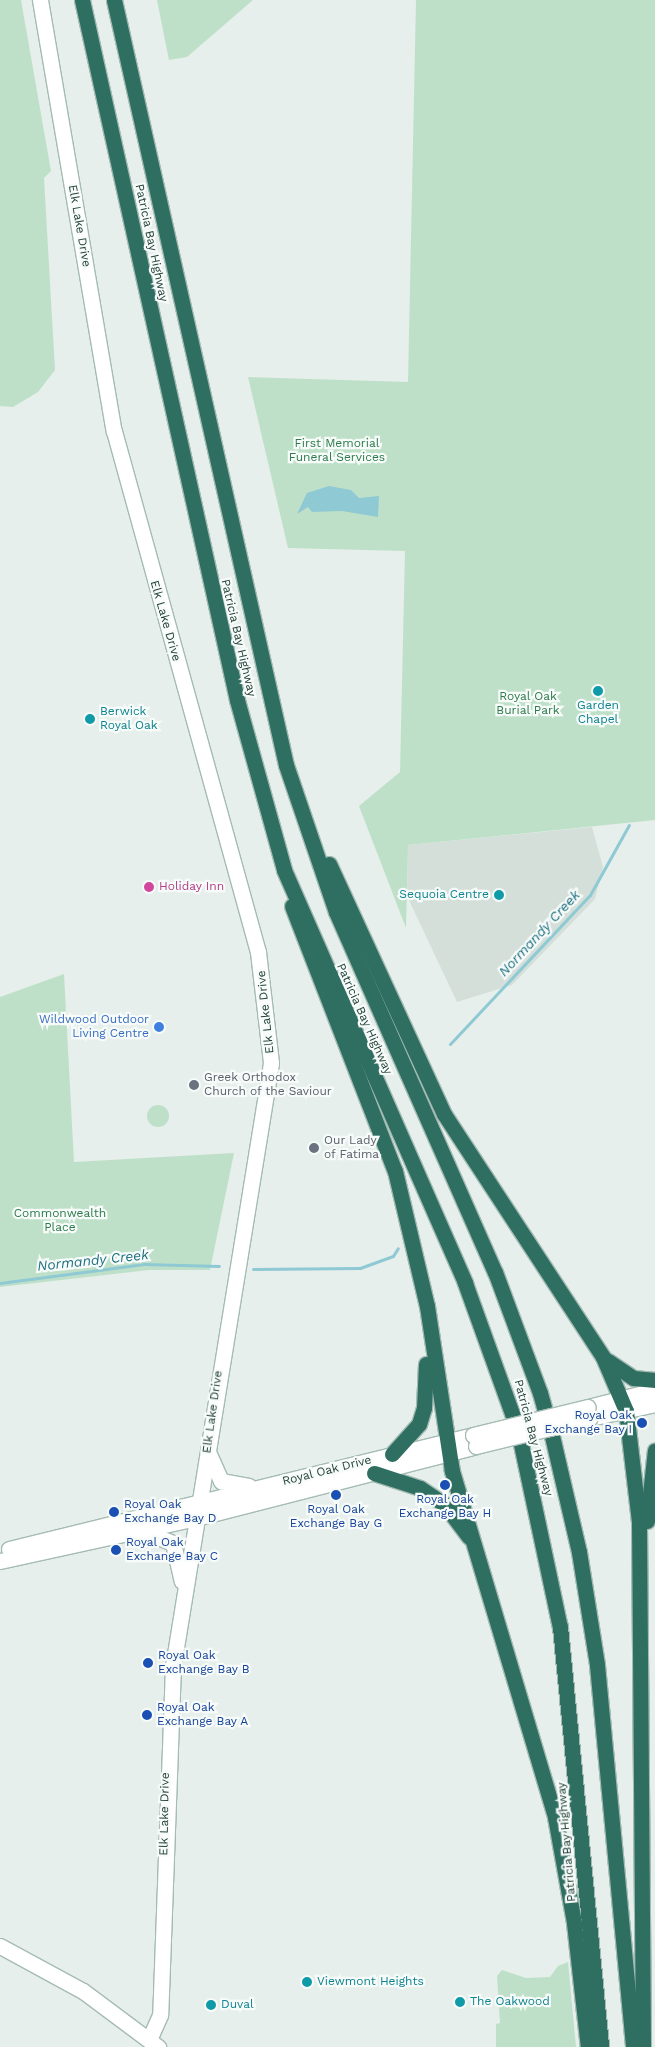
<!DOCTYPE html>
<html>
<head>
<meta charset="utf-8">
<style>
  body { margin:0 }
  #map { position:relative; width:655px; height:2047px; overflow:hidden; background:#e6efeb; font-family:"Work Sans",sans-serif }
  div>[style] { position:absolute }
  .built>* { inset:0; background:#d4dfda }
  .green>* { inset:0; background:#bfe0c8 }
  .round { border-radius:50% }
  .water>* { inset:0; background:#8ec9d4 }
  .stream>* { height:3px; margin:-1.5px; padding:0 1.5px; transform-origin:1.5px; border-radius:1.5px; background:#8ec9d4 }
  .roads { filter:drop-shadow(1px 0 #a4bbb3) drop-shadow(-1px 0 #a4bbb3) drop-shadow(0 1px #a4bbb3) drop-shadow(0 -1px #a4bbb3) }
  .secondary>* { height:15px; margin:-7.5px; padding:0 7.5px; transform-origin:7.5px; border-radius:7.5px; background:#fff }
  .highway>* { height:15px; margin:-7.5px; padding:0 7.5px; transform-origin:7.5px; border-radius:7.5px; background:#2f6f62 }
  .bridges { filter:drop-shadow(1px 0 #a4bbb3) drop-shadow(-1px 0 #a4bbb3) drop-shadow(0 1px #a4bbb3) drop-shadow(0 -1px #a4bbb3) }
  .secondary-bridge>* { height:15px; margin:-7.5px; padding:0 7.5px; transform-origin:7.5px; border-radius:7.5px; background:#fff }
  .dots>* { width:14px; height:14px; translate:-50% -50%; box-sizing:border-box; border:2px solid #f7fbf9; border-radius:50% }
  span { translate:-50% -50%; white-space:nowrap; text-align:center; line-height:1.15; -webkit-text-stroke:4.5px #f7fbf9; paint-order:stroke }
  .street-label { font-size:12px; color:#24423a }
  .park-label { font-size:12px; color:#2d7a4b }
  .culture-label { font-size:12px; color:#0d838f }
  .left { translate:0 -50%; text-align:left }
  .right { translate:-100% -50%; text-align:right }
  .hotel-label { font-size:12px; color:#b23c85 }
  .shop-label { font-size:12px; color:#366cbe }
  .worship-label { font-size:12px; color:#5b616d }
  .transit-label { font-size:12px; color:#164399 }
  .water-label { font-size:14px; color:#1c6f80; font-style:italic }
</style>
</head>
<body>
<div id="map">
  <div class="built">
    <div style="clip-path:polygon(592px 827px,603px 867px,595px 899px,512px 985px,457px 1002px,407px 896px,408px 845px)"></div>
  </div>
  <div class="green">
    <div style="clip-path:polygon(0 0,21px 0,51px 171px,44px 178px,55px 370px,38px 392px,13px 407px,0 406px)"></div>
    <div style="clip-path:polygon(157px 0,253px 0,187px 57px,169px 60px)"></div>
    <div style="clip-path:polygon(416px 0,655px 0,655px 820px,408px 845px,406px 928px,359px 806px,400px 772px,405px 551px,288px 548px,248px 377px,408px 382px)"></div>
    <div style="clip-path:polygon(64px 974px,74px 1162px,234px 1153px,210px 1270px,149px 1270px,0 1287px,0 997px)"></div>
    <div class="round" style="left:147px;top:1105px;width:22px;height:22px"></div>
    <div style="clip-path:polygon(568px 1962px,576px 2047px,496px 2047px,496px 2024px,500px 2023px,497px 1976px,502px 1970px,526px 1978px,550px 1977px,558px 1966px)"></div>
  </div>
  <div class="water">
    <div style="clip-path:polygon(329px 486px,351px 490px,359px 498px,379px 496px,378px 517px,342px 511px,312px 512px,308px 507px,297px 514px,307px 493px)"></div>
  </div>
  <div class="stream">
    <div style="left:450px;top:1044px;width:204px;rotate:-46.8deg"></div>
    <div style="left:590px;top:895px;width:80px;rotate:-60.9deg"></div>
    <div style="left:253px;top:1269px;width:107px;rotate:-0.5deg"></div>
    <div style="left:360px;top:1268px;width:35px;rotate:-20deg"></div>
    <div style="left:393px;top:1256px;width:9px;rotate:-58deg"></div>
    <div style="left:0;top:1283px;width:145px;rotate:-7.5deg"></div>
    <div style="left:144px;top:1264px;width:75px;rotate:1.5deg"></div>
  </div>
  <div class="roads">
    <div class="secondary">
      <div style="left:40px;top:0;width:437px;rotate:80.3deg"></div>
      <div style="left:114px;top:431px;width:541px;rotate:74.55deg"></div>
      <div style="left:258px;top:952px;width:112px;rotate:83.3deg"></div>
      <div style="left:271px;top:1063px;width:611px;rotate:99.23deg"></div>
      <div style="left:173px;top:1666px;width:349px;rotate:92.1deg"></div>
      <div style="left:160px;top:2015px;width:27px;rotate:114deg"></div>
      <div style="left:588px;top:1407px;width:69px;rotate:-14.2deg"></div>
      <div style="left:590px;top:1418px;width:66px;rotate:-12.2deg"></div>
      <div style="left:209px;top:1454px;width:30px;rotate:66deg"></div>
      <div style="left:221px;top:1481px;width:28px;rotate:10deg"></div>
      <div style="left:143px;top:1531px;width:32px;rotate:22deg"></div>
      <div style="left:173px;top:1543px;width:39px;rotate:77deg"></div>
      <div style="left:9px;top:1549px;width:478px;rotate:-13.8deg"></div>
      <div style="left:0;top:1561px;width:201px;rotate:-12.4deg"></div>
      <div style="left:196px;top:1518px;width:289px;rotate:-14.4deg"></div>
      <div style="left:0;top:1946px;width:94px;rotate:28.5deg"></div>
      <div style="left:83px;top:1991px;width:94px;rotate:36.7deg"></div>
    </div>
    <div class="highway">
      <div style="left:82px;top:0;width:717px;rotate:77.51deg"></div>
      <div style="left:237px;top:700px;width:176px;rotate:74.5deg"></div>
      <div style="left:284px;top:870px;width:451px;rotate:66.3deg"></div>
      <div style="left:465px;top:1283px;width:156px;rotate:70.2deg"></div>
      <div style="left:518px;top:1430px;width:201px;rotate:78deg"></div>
      <div style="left:560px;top:1627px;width:422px;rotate:84.4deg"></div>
      <div style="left:114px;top:0;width:784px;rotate:77.33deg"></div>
      <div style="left:286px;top:765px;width:155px;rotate:71.2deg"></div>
      <div style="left:336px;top:912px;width:394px;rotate:66.2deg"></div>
      <div style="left:495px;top:1272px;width:129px;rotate:69.6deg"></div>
      <div style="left:540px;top:1393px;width:45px;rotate:74.4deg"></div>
      <div style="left:552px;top:1436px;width:119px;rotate:76.9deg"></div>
      <div style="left:579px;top:1552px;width:114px;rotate:80.9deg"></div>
      <div style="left:597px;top:1665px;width:384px;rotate:84.6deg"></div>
      <div style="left:329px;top:864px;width:275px;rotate:65.3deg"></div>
      <div style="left:444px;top:1114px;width:290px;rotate:56.8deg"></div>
      <div style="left:603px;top:1357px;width:59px;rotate:66.9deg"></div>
      <div style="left:626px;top:1411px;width:112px;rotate:83.3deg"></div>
      <div style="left:639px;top:1522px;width:525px;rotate:89.56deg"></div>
      <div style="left:292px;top:906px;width:284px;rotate:68.8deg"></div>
      <div style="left:395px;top:1171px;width:139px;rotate:76.7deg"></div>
      <div style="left:427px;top:1306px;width:167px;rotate:81.4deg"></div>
      <div style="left:452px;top:1471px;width:361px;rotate:73.4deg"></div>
      <div style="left:555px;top:1817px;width:108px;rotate:79.8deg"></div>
      <div style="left:574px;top:1923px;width:125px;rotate:83.6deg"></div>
      <div style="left:608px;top:1361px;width:30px;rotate:34deg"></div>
      <div style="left:633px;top:1378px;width:22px;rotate:5deg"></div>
      <div style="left:392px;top:1454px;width:40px;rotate:-48deg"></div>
      <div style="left:419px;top:1424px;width:17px;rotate:-73deg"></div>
      <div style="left:424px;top:1408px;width:44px;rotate:-87.4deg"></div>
      <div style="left:374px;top:1473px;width:48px;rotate:18.1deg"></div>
      <div style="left:420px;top:1488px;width:29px;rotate:34deg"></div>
      <div style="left:444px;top:1504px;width:41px;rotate:52.9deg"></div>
      <div style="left:647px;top:1521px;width:71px;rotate:-83.6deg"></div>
    </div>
  </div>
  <div class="bridges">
    <div class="secondary-bridge">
      <div style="left:473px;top:1435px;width:118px;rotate:-13.7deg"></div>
      <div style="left:476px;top:1446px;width:117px;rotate:-13.8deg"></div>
    </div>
  </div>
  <div class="dots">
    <div style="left:598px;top:691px;background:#0f9aa8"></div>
    <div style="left:90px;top:719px;background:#0f9aa8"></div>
    <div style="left:149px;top:887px;background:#d1479c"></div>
    <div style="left:499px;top:895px;background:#0f9aa8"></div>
    <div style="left:159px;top:1027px;background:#3f7fe0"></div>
    <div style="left:194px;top:1085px;background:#6b7280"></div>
    <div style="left:314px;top:1148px;background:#6b7280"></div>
    <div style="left:642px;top:1423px;background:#1a4fb4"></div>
    <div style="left:445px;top:1485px;background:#1a4fb4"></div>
    <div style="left:336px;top:1495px;background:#1a4fb4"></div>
    <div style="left:114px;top:1512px;background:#1a4fb4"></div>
    <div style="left:116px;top:1550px;background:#1a4fb4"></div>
    <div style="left:148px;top:1663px;background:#1a4fb4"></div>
    <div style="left:147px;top:1715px;background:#1a4fb4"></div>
    <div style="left:307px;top:1982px;background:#0f9aa8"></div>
    <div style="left:460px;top:2002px;background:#0f9aa8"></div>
    <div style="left:211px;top:2005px;background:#0f9aa8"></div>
  </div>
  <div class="street-label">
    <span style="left:79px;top:226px;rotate:80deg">Elk Lake Drive</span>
    <span style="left:151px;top:243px;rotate:78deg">Patricia Bay Highway</span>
    <span style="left:165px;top:621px;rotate:74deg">Elk Lake Drive</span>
    <span style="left:238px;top:638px;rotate:77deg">Patricia Bay Highway</span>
    <span style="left:266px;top:1012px;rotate:-96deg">Elk Lake Drive</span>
    <span style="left:364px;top:1019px;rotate:66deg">Patricia Bay Highway</span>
    <span style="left:213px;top:1412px;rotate:-82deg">Elk Lake Drive</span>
    <span style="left:533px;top:1438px;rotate:75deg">Patricia Bay Highway</span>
    <span style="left:327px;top:1471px;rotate:-14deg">Royal Oak Drive</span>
    <span style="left:165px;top:1814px;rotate:-89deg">Elk Lake Drive</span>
    <span style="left:567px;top:1842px;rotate:-95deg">Patricia Bay Highway</span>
  </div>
  <div class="park-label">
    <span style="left:337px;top:451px">First Memorial<br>Funeral Services</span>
    <span style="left:528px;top:704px">Royal Oak<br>Burial Park</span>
    <span style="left:60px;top:1221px">Commonwealth<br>Place</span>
  </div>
  <div class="culture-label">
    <span style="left:598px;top:713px">Garden<br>Chapel</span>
    <span class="left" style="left:100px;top:719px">Berwick<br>Royal Oak</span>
    <span class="right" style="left:489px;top:895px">Sequoia Centre</span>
    <span class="left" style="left:317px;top:1982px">Viewmont Heights</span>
    <span class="left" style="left:470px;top:2002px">The Oakwood</span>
    <span class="left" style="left:221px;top:2005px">Duval</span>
  </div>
  <div class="hotel-label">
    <span class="left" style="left:159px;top:887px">Holiday Inn</span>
  </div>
  <div class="shop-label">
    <span class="right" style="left:149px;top:1027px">Wildwood Outdoor<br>Living Centre</span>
  </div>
  <div class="worship-label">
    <span class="left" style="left:204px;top:1085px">Greek Orthodox<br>Church of the Saviour</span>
    <span class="left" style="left:324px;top:1148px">Our Lady<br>of Fatima</span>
  </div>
  <div class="transit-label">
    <span class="right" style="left:632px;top:1423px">Royal Oak<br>Exchange Bay I</span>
    <span style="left:445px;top:1507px">Royal Oak<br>Exchange Bay H</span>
    <span class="left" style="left:124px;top:1512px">Royal Oak<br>Exchange Bay D</span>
    <span style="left:336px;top:1517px">Royal Oak<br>Exchange Bay G</span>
    <span class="left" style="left:126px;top:1550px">Royal Oak<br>Exchange Bay C</span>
    <span class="left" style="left:158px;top:1663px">Royal Oak<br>Exchange Bay B</span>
    <span class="left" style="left:157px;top:1715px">Royal Oak<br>Exchange Bay A</span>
  </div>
  <div class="water-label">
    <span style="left:539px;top:933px;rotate:-47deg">Normandy Creek</span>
    <span style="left:93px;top:1260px;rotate:-6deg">Normandy Creek</span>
  </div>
</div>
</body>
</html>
